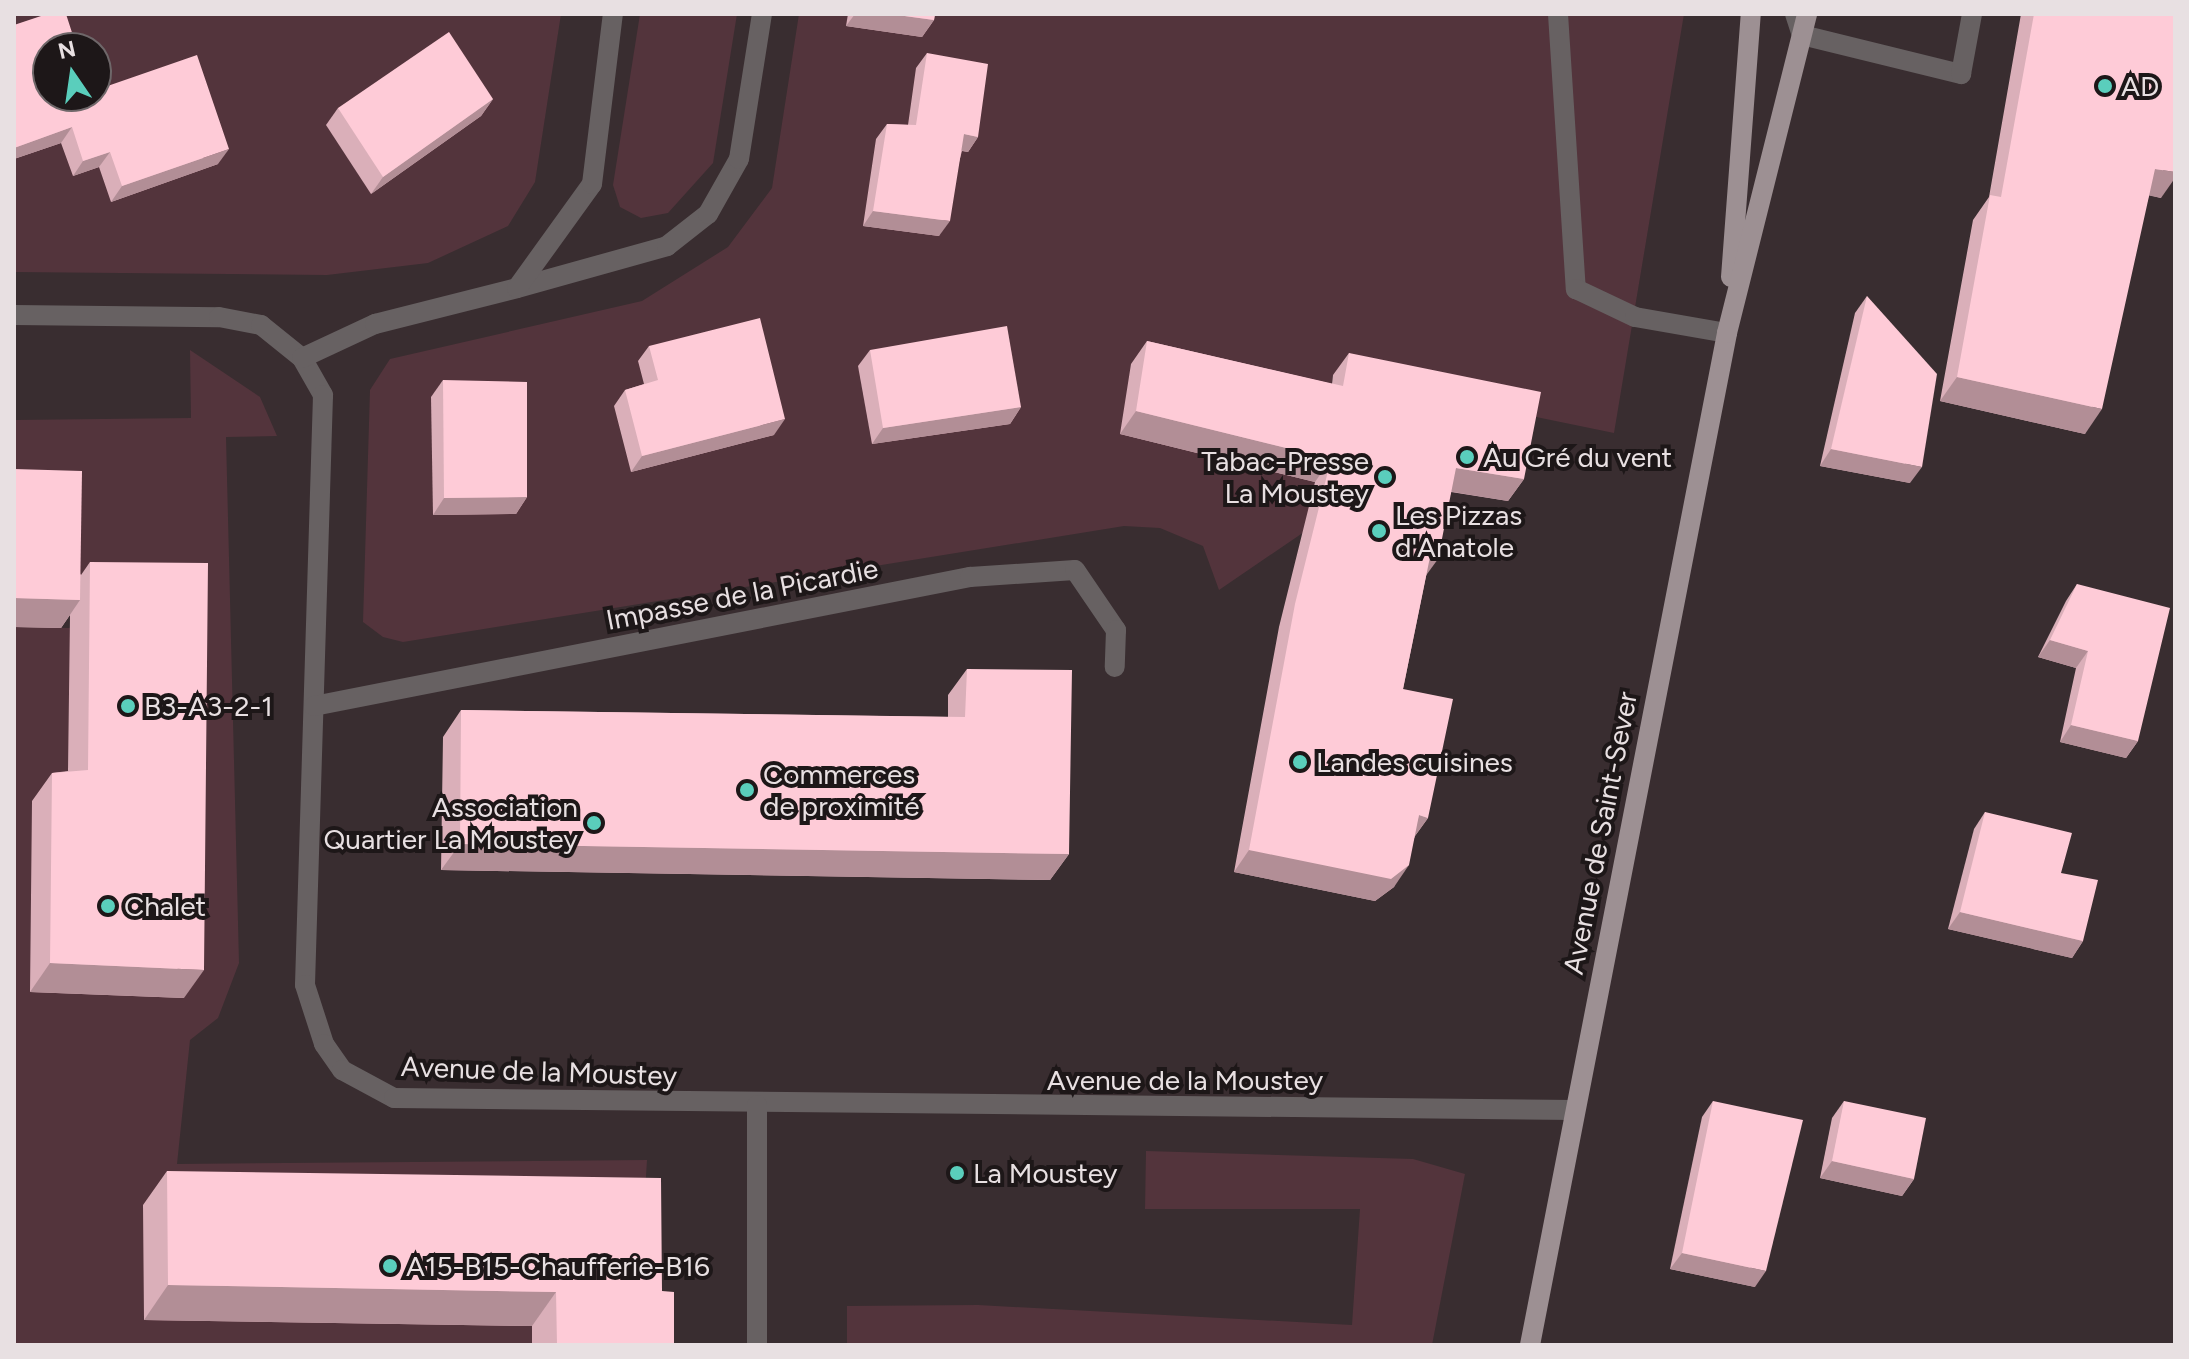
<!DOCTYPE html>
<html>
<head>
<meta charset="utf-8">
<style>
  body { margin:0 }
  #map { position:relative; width:2189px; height:1359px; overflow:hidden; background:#392d30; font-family:Figtree,sans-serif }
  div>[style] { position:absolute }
  .green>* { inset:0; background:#53343c }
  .minor>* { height:20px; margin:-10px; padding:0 10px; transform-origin:10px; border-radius:10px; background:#676162 }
  .major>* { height:20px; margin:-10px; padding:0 10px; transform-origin:10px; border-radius:10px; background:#9d9093 }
  .wall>* { inset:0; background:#daafb9 }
  .shaded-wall>* { inset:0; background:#b28e96 }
  .building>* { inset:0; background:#fecbd7 }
  .dots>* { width:22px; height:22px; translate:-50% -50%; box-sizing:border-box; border:4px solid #1d1718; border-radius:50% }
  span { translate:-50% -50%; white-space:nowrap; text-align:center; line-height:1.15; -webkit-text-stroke:8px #1d1718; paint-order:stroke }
  .poi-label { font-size:28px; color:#e8e0e2 }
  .left { translate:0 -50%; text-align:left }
  .right { translate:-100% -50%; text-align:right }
  .street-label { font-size:28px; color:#e8e0e2 }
  .frame { position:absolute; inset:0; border:16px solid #e8e0e2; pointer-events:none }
  .north { position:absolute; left:32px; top:32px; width:80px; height:80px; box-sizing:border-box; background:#1d1718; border:2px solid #6e6769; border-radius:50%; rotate:347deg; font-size:22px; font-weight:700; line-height:32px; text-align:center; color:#e8e0e2 }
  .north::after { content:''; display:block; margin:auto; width:28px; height:36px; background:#5acebc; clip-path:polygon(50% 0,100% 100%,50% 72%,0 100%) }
</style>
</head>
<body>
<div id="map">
  <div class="green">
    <div style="clip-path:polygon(evenodd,14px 14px,561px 14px,535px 182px,508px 226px,428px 263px,327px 275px,14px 272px,14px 14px,48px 48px,96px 48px,96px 96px,48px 96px,48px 48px)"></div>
    <div style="clip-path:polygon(640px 14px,737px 14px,713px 163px,668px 213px,641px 218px,620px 207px,613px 185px)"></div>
    <div style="clip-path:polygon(799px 14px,1684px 14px,1614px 433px,1333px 375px,1307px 530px,1219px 590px,1203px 546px,1160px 528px,1124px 526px,403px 642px,383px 637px,363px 622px,370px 390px,390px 359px,642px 301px,728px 247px,772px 188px)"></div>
    <div style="clip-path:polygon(190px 350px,260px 397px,277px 436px,226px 437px,239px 963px,218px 1018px,190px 1040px,177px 1164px,647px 1160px,637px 1325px,576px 1345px,14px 1345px,14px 627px,70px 628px,186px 933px,61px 590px,14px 498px,14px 420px,191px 418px)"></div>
    <div style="clip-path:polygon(1146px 1151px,1413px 1159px,1465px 1174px,1432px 1345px,847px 1345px,847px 1306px,978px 1305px,1352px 1325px,1360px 1209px,1145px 1209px)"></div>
  </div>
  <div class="minor">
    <div style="left:1558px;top:14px;width:276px;rotate:86.3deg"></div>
    <div style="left:1576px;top:289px;width:65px;rotate:25.4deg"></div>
    <div style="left:1635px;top:317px;width:93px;rotate:9.9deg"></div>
    <div style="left:1795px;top:14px;width:22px;rotate:72deg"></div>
    <div style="left:1802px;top:35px;width:164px;rotate:13.8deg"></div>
    <div style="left:1961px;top:74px;width:61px;rotate:-79.6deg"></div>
    <div style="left:517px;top:288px;width:156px;rotate:-15.6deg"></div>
    <div style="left:667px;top:246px;width:52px;rotate:-38deg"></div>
    <div style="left:708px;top:214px;width:63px;rotate:-60.6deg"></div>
    <div style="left:739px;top:159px;width:147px;rotate:-81deg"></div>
    <div style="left:14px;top:315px;width:205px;rotate:0.6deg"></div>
    <div style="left:219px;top:317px;width:43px;rotate:10.8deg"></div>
    <div style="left:261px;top:325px;width:53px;rotate:38.8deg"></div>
    <div style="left:302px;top:358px;width:43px;rotate:60.4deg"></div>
    <div style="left:323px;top:395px;width:590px;rotate:91.75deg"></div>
    <div style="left:305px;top:985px;width:62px;rotate:72.1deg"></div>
    <div style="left:324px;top:1044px;width:32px;rotate:55deg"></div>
    <div style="left:342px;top:1070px;width:59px;rotate:28.3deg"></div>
    <div style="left:394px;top:1098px;width:1180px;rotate:0.58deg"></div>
    <div style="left:302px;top:358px;width:81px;rotate:-25deg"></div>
    <div style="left:375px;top:324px;width:146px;rotate:-14.2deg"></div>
    <div style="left:517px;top:288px;width:128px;rotate:-54.2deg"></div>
    <div style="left:592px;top:184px;width:171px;rotate:-83deg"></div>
    <div style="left:314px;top:706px;width:669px;rotate:-11.13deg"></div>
    <div style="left:970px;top:577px;width:105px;rotate:-3.8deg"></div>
    <div style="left:1075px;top:570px;width:73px;rotate:55.7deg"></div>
    <div style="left:1116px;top:630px;width:37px;rotate:92deg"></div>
    <div style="left:757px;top:1105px;width:240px;rotate:90deg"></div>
  </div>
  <div class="major">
    <div style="left:1731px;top:277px;width:264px;rotate:-85.7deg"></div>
    <div style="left:1530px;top:1345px;width:1031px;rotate:-78.98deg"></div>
    <div style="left:1727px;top:333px;width:329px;rotate:-75.9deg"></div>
  </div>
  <div class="wall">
    <div style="clip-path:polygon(848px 14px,935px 14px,934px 20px,922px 37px,846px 26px)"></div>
    <div style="clip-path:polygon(2021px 14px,2175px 14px,2161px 198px,2149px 195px,2085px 434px,1940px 401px,1973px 220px,1989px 197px)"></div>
    <div style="clip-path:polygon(14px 25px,48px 96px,218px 164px,111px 202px,99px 167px,73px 176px,61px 143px,14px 159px)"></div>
    <div style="clip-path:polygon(927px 53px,978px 137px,968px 152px,962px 151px,939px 236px,863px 226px,876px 139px,887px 124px,908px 125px,916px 68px)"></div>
    <div style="clip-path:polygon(493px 99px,481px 116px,371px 194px,326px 125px,338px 108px)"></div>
    <div style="clip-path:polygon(1867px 296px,1910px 483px,1820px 466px,1855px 313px)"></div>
    <div style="clip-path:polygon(1147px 341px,1332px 384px,1333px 375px,1349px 353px,1524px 479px,1508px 501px,1451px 492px,1426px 576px,1403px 689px,1428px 818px,1415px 836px,1394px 887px,1375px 901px,1234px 872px,1279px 627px,1315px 482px,1120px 434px,1131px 364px)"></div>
    <div style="clip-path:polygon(649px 346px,774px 435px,631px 472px,614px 406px,625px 390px,644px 384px,638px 361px)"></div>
    <div style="clip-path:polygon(870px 350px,1021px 407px,1010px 424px,872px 444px,858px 366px)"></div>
    <div style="clip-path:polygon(443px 380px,527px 497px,516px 514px,433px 515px,431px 397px)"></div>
    <div style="clip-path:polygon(14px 469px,81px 575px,90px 562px,184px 998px,30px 992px,32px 801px,52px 773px,68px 771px,70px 615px,61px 628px,14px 627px)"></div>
    <div style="clip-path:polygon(2077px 584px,2138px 741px,2126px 758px,2060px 742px,2076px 668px,2038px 657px,2066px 601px)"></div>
    <div style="clip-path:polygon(967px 669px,1069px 854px,1050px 880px,441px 870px,443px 737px,461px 710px,948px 717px,948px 695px)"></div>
    <div style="clip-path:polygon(1985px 812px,2061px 873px,2083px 941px,2072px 958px,1948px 929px,1974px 829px)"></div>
    <div style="clip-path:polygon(1713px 1101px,1755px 1287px,1670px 1269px,1702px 1117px)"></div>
    <div style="clip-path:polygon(1844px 1101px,1914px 1179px,1902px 1196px,1820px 1178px,1832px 1118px)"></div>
    <div style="clip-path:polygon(167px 1171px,662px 1291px,674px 1345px,532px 1345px,532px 1326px,144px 1320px,143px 1205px)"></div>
  </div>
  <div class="shaded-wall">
    <div style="clip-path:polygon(855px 14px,890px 14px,934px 20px,922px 37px,846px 26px)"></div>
    <div style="clip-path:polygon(493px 99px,481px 116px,371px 194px,383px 177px)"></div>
    <div style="clip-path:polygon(72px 127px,61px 143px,14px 159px,14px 148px)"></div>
    <div style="clip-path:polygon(964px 134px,978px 137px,968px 152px,954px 149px)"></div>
    <div style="clip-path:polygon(229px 149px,218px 164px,111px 202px,122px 186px)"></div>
    <div style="clip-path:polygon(110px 152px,99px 167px,73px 176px,83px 161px)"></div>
    <div style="clip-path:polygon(2155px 169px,2175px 172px,2175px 178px,2161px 198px,2137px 193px)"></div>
    <div style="clip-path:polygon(873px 211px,950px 221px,939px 236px,863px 226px)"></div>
    <div style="clip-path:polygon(1957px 377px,2102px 409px,2085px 434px,1940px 401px)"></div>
    <div style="clip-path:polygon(1021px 407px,1010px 424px,872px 444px,883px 428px)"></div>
    <div style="clip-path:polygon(1136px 411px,1331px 459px,1315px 482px,1120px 434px)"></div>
    <div style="clip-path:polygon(785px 419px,774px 435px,631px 472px,642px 456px)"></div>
    <div style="clip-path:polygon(1831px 449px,1922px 467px,1910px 483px,1820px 466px)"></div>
    <div style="clip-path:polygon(1456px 468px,1524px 479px,1508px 501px,1441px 490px)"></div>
    <div style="clip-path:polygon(527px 497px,516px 514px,433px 515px,444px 498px)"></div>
    <div style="clip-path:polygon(1430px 557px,1438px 559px,1422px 581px)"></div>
    <div style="clip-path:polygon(14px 598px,80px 600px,61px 628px,14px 627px)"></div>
    <div style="clip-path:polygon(2050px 640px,2088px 651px,2076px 668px,2038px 657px)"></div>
    <div style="clip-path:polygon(2071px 725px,2138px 741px,2126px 758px,2060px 742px)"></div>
    <div style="clip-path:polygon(1419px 815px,1428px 818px,1412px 840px)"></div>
    <div style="clip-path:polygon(460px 844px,1069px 854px,1050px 880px,441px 870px)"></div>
    <div style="clip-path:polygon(1249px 850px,1409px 865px,1394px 887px,1375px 901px,1234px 872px)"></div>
    <div style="clip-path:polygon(1960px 912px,2083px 941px,2072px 958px,1948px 929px)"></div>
    <div style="clip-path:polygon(50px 963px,204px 970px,184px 998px,30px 992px)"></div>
    <div style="clip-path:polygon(1832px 1161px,1914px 1179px,1902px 1196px,1820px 1178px)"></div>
    <div style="clip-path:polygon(1682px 1253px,1766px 1271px,1755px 1287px,1670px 1269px)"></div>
    <div style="clip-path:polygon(168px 1285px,556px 1292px,532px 1326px,144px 1320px)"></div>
  </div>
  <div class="building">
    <div style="clip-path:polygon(47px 14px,66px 14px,77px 48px,48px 48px,48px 96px,96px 96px,96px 90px,197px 55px,229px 149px,122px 186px,110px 152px,83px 161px,72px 127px,14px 148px,14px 25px)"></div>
    <div style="clip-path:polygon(890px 14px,935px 14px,934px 20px)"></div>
    <div style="clip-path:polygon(2034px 14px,2175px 14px,2175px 172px,2155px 169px,2102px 409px,1957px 377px,1990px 195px,2001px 197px)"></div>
    <div style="clip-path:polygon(449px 32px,493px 99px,383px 177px,338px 108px)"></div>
    <div style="clip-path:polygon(927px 53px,988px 64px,978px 137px,964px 134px,950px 221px,873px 211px,887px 124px,916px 125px)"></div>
    <div style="clip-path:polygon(1867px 296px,1937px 374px,1922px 467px,1831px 449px)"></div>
    <div style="clip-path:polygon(760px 318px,785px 419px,642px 456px,625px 390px,658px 380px,649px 346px)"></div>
    <div style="clip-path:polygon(1007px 326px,1021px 407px,883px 428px,870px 350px)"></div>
    <div style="clip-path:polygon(1147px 341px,1343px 386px,1349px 353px,1541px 392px,1524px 479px,1456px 468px,1438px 559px,1430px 557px,1403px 689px,1453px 699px,1428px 818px,1419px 815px,1409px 865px,1391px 879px,1249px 850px,1295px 604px,1331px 459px,1136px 411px)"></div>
    <div style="clip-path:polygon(443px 380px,527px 382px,527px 497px,444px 498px)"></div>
    <div style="clip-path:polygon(14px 469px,82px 471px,80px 600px,14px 598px)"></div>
    <div style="clip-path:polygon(90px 562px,208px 563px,204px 970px,50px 963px,52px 773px,88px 770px)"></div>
    <div style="clip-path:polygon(2077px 584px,2170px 608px,2138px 741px,2071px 725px,2088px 651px,2050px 640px)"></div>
    <div style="clip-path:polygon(967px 669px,1072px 670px,1069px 854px,460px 844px,461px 710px,965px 717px)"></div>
    <div style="clip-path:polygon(1985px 812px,2072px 833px,2061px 873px,2098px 880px,2083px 941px,1960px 912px)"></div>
    <div style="clip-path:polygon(1713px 1101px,1803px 1120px,1766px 1271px,1682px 1253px)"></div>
    <div style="clip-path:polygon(1844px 1101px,1926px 1118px,1914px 1179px,1832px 1161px)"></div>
    <div style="clip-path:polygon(167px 1171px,661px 1178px,662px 1291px,674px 1292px,674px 1345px,557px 1345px,556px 1292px,168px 1285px)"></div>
  </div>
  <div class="dots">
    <div style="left:2105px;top:86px;background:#5acebc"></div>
    <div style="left:1467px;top:457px;background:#5acebc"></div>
    <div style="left:1385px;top:477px;background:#5acebc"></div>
    <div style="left:1379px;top:531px;background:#5acebc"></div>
    <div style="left:128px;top:706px;background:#5acebc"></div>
    <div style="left:1300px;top:762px;background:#5acebc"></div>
    <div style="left:747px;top:790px;background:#5acebc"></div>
    <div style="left:594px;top:823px;background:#5acebc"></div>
    <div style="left:108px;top:906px;background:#5acebc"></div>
    <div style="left:957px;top:1173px;background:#5acebc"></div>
    <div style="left:390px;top:1266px;background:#5acebc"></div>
  </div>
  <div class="poi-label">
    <span class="left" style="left:2121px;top:86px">AD</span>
    <span class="left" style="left:1483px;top:457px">Au Gré du vent</span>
    <span class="right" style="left:1369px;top:477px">Tabac-Presse<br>La Moustey</span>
    <span class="left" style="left:1395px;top:531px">Les Pizzas<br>d'Anatole</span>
    <span class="left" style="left:144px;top:706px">B3-A3-2-1</span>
    <span class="left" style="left:1316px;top:762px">Landes cuisines</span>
    <span class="left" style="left:763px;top:790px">Commerces<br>de proximité</span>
    <span class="right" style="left:578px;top:823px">Association<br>Quartier La Moustey</span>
    <span class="left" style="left:124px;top:906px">Chalet</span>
    <span class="left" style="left:973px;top:1173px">La Moustey</span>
    <span class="left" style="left:406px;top:1266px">A15-B15-Chaufferie-B16</span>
  </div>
  <div class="street-label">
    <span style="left:742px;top:594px;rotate:-11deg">Impasse de la Picardie</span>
    <span style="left:1600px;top:833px;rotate:-79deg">Avenue de Saint-Sever</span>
    <span style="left:539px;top:1071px;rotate:2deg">Avenue de la Moustey</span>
    <span style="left:1185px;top:1080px">Avenue de la Moustey</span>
  </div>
  <div class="frame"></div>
  <div class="north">N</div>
</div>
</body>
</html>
